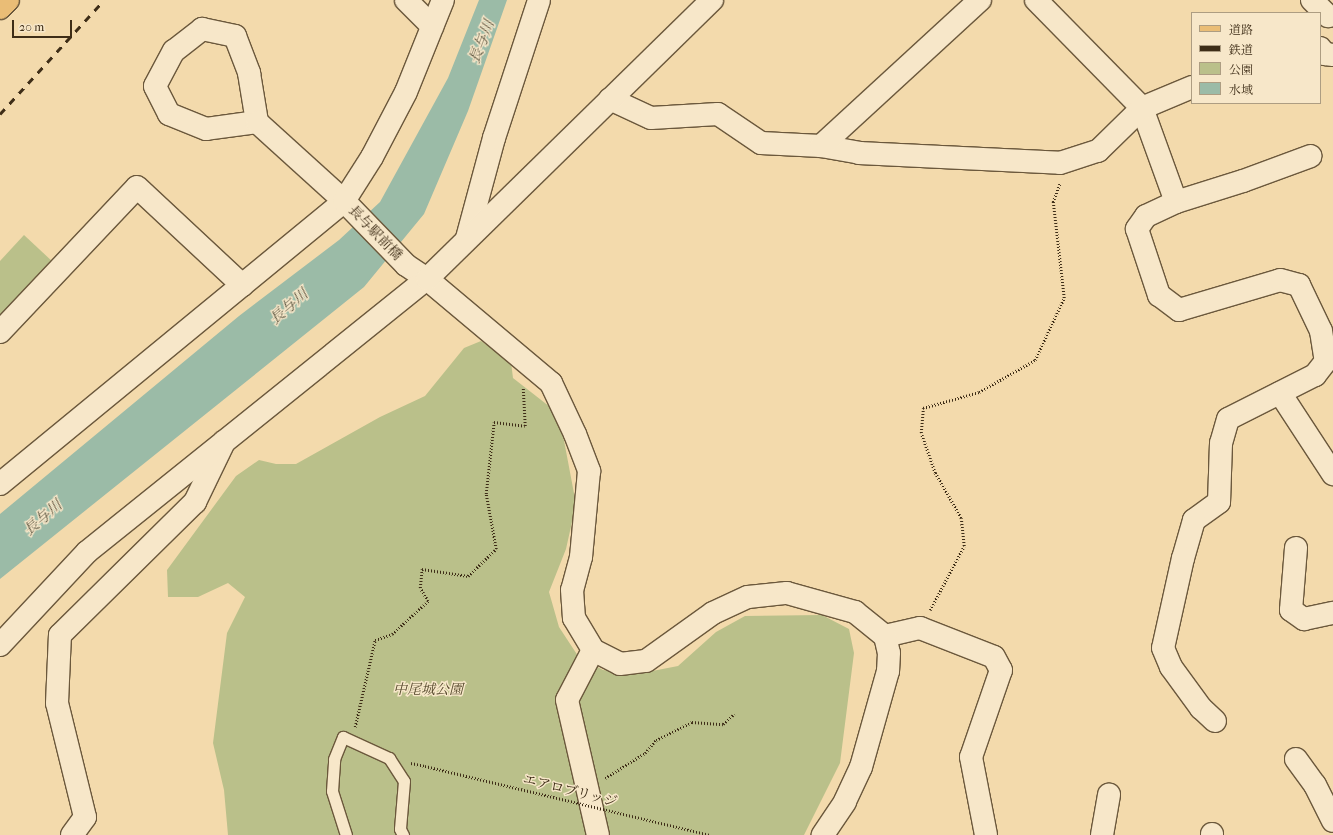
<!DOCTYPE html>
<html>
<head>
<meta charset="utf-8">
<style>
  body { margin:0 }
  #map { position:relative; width:1333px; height:835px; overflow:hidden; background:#f3daac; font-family:"IM FELL French Canon","Noto Serif JP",serif }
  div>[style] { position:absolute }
  .green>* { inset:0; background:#bac08a }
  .water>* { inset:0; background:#9bbba7 }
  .path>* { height:2.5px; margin-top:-1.25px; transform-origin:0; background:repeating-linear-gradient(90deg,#3e2d17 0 1px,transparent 0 3px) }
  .roads { filter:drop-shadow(1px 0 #6b583c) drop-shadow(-1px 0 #6b583c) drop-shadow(0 1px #6b583c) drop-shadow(0 -1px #6b583c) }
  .service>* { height:11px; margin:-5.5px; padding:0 5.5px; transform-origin:5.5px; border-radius:5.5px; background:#f7e7c9 }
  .minor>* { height:22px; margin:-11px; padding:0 11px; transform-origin:11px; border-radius:11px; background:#f7e7c9 }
  .tertiary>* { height:22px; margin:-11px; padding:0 11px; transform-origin:11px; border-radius:11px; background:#f7e7c9 }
  .primary>* { height:22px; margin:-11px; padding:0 11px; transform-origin:11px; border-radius:11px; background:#eabd76 }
  .rail>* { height:3px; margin-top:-1.5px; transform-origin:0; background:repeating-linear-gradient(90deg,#3e2d17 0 7px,transparent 0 14px) }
  .path-bridge>* { height:2.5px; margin-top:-1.25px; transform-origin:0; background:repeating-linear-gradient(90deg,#3e2d17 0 1px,transparent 0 3px) }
  span { translate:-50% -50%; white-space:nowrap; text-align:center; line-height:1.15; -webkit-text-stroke:3px #f7e7c9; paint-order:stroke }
  .street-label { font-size:14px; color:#3e2d17 }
  .park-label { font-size:14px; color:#574a2e; font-style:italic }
  .water-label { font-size:15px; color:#55503b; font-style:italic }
  .legend { position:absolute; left:1191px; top:12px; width:130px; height:92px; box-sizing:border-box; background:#f7e7c9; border:1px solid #ad9d82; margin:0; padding:5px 7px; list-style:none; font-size:12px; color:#3e2d17 }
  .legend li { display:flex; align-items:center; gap:8px; height:20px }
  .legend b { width:20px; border:1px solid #ad9d82 }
  .scale { position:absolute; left:12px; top:20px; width:60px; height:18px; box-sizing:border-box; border:2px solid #3e2d17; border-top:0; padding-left:5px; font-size:12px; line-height:14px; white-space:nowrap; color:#3e2d17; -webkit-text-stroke:3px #f7e7c9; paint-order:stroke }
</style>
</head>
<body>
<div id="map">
  <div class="green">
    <div style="clip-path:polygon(24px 235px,54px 263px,0 323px,0 261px)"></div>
    <div style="clip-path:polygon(481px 341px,511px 362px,513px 378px,559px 414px,576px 504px,566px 549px,549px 592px,559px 627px,578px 656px,603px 670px,637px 674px,678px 666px,716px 632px,745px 616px,822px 615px,849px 629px,854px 653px,840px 763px,804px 835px,228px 835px,224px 790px,213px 743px,227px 633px,245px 597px,228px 583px,198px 597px,168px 597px,167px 570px,236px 476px,259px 460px,276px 464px,296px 464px,380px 417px,425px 396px,464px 348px)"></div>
  </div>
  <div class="water">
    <div style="clip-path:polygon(479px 0,507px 0,468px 111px,424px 214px,364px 287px,0 579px,0 514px,239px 316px,339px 240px,380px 202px,448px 78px)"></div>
  </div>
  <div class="path">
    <div style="left:930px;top:610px;width:72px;rotate:-62deg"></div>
    <div style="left:964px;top:546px;width:28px;rotate:-96deg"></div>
    <div style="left:961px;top:518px;width:52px;rotate:-120deg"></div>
    <div style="left:935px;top:473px;width:42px;rotate:-109.3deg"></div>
    <div style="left:921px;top:433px;width:25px;rotate:-85deg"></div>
    <div style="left:923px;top:408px;width:58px;rotate:-15.9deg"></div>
    <div style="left:979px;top:392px;width:64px;rotate:-29.7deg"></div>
    <div style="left:1035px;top:360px;width:68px;rotate:-64.9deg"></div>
    <div style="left:1064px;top:298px;width:97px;rotate:-96.5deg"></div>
    <div style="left:1053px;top:202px;width:20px;rotate:-70deg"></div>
    <div style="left:355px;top:727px;width:89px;rotate:-77.1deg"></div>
    <div style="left:375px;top:640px;width:18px;rotate:-19deg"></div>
    <div style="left:392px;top:634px;width:49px;rotate:-42.5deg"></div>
    <div style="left:428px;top:601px;width:15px;rotate:-122deg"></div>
    <div style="left:420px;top:588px;width:19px;rotate:-84deg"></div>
    <div style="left:422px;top:569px;width:47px;rotate:8.7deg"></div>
    <div style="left:468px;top:576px;width:39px;rotate:-44deg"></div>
    <div style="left:496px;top:549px;width:56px;rotate:-100.3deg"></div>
    <div style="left:486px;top:494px;width:72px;rotate:-83.7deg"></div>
    <div style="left:494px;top:422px;width:31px;rotate:7deg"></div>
    <div style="left:525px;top:426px;width:38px;rotate:-93deg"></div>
    <div style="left:411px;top:763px;width:14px;rotate:12deg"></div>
    <div style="left:605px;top:778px;width:47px;rotate:-32deg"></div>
    <div style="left:645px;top:753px;width:17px;rotate:-50deg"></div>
    <div style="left:656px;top:740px;width:40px;rotate:-26.6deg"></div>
    <div style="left:692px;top:722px;width:31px;rotate:4deg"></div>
    <div style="left:723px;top:724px;width:15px;rotate:-42deg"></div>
  </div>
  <div class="roads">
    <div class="service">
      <div style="left:346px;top:835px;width:46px;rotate:-107.7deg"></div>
      <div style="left:332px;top:791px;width:32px;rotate:-86deg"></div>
      <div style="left:334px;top:759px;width:24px;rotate:-68deg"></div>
      <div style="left:343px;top:737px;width:51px;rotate:24.5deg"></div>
      <div style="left:389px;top:758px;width:27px;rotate:57deg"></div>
      <div style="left:404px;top:781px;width:48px;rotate:94.8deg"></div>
      <div style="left:400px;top:829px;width:7px;rotate:63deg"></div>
    </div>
    <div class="minor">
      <div style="left:406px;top:0;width:37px;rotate:45deg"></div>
      <div style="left:1036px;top:0;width:151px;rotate:45.5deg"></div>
      <div style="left:1142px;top:108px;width:100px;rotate:70.1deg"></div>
      <div style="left:1176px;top:202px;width:33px;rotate:155deg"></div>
      <div style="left:1146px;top:216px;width:16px;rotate:125deg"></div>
      <div style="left:1137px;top:229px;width:70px;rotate:71.6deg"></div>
      <div style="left:1159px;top:295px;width:25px;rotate:37deg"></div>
      <div style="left:1179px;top:310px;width:105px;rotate:-16.5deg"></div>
      <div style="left:1280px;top:280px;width:20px;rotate:15deg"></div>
      <div style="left:1299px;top:285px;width:51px;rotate:64.4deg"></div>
      <div style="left:1321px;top:331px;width:30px;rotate:81deg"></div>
      <div style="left:1326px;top:361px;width:18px;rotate:128deg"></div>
      <div style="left:1315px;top:375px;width:97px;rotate:153.2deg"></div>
      <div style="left:1228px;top:419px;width:25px;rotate:106deg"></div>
      <div style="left:1221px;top:443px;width:59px;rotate:91.9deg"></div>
      <div style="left:1219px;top:502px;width:31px;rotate:144deg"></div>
      <div style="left:1194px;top:520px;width:40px;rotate:106deg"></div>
      <div style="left:1183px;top:558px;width:92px;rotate:102.5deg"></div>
      <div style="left:1163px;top:648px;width:21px;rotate:67deg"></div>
      <div style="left:1171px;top:667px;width:51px;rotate:53.8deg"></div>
      <div style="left:1201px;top:708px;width:19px;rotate:43deg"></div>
      <div style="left:1312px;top:0;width:23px;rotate:45deg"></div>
      <div style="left:1320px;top:48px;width:8px;rotate:50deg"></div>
      <div style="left:1325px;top:54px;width:8px;rotate:7deg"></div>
      <div style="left:610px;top:99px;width:45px;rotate:24.9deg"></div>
      <div style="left:651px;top:118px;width:67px;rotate:-3.4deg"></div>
      <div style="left:718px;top:114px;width:52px;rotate:34deg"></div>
      <div style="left:761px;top:143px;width:60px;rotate:2.9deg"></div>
      <div style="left:821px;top:146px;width:39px;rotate:10deg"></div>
      <div style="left:859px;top:153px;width:201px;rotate:2.8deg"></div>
      <div style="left:1060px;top:163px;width:40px;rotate:-18deg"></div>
      <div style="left:1098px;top:151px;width:62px;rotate:-44.3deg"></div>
      <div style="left:1142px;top:108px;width:54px;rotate:-22.8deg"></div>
      <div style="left:257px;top:122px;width:51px;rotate:172.2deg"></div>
      <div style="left:206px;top:129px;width:40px;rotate:-158deg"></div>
      <div style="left:169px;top:114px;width:31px;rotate:-117deg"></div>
      <div style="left:155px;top:86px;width:40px;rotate:-62deg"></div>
      <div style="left:174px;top:51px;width:36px;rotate:-38deg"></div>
      <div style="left:202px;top:29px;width:34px;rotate:12deg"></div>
      <div style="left:235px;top:36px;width:40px;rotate:69deg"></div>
      <div style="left:249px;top:73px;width:50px;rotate:80.7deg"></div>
      <div style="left:257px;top:122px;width:118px;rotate:42.2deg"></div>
      <div style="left:821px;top:146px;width:216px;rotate:-42.6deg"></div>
      <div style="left:1176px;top:202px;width:70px;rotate:-17.4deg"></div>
      <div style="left:1243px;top:181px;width:72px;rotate:-20.2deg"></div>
      <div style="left:467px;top:238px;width:104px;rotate:-74.9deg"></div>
      <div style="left:494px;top:138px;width:145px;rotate:-71.9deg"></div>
      <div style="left:0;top:332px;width:199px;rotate:-46.6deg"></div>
      <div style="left:137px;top:187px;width:144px;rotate:43deg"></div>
      <div style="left:1280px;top:393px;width:97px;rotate:56.8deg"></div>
      <div style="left:0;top:484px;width:445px;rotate:-39.4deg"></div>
      <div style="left:344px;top:201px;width:52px;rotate:-57.5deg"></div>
      <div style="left:372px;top:157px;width:73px;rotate:-62.4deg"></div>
      <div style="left:406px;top:92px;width:99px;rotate:-68.1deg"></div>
      <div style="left:1296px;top:548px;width:62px;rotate:94.6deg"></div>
      <div style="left:1291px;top:610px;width:16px;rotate:35deg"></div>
      <div style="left:1304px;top:619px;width:30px;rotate:-12deg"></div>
      <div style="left:885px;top:636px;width:36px;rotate:-13deg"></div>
      <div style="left:920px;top:628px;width:79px;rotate:21.4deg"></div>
      <div style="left:994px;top:657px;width:15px;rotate:62deg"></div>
      <div style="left:1001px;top:670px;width:92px;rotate:109deg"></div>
      <div style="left:971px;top:757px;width:79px;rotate:79.1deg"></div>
      <div style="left:593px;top:650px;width:56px;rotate:117.5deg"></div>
      <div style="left:567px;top:700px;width:139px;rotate:77.1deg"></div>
      <div style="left:1296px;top:759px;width:32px;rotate:54deg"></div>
      <div style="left:1315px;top:785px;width:40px;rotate:63.4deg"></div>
      <div style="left:1212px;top:834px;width:1px;rotate:90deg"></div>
      <div style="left:72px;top:835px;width:22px;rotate:-54deg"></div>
      <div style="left:85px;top:817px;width:117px;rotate:-103.8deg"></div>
      <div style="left:57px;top:703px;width:68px;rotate:-87.5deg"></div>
      <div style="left:60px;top:635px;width:190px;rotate:-44.6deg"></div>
      <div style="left:195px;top:502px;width:67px;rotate:-64.2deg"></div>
      <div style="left:1102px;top:835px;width:41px;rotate:-80.1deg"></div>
    </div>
    <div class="tertiary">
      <div style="left:344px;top:201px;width:89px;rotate:45.9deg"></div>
      <div style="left:406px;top:265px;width:25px;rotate:34deg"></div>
      <div style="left:427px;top:279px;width:162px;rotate:40deg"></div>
      <div style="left:551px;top:383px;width:56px;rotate:64.8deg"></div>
      <div style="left:575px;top:434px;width:40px;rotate:69deg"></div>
      <div style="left:589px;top:471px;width:86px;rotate:95.3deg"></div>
      <div style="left:581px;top:557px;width:34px;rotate:105deg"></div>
      <div style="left:572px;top:590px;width:28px;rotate:86deg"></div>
      <div style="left:574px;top:618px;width:37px;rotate:59deg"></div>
      <div style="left:593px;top:650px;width:30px;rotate:27deg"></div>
      <div style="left:620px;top:664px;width:26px;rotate:-7deg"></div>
      <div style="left:646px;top:661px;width:82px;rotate:-35.6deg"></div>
      <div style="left:713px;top:613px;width:38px;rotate:-25deg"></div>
      <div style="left:748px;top:597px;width:39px;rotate:-6deg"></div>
      <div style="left:787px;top:593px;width:71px;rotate:15.6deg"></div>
      <div style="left:855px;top:612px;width:38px;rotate:39deg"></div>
      <div style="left:885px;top:636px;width:17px;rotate:77deg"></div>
      <div style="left:889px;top:653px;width:18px;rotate:93deg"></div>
      <div style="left:888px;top:671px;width:100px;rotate:105.7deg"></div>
      <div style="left:861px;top:767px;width:38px;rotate:115deg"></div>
      <div style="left:845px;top:802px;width:40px;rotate:124deg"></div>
      <div style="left:0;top:645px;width:127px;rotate:-46.9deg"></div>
      <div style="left:87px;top:552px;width:436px;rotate:-38.8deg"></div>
      <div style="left:427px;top:279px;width:399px;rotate:-44.4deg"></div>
    </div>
    <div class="primary">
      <div style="left:0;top:8px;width:11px;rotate:-45deg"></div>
    </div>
  </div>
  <div class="rail">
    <div style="left:0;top:114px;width:154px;rotate:-47.6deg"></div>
  </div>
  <div class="path-bridge">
    <div style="left:425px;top:766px;width:293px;rotate:13.6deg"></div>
  </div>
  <div class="street-label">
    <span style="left:375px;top:233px;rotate:46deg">長与駅前橋</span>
    <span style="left:570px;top:791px;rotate:14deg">エアロブリッジ</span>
  </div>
  <div class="park-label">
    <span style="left:428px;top:690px">中尾城公園</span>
  </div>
  <div class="water-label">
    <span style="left:482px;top:42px;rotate:-69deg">長与川</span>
    <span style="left:289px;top:307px;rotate:-41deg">長与川</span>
    <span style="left:43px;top:518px;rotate:-41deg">長与川</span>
  </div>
  <ul class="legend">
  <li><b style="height:5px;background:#eabd76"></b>道路</li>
  <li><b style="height:5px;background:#3e2d17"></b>鉄道</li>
  <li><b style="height:11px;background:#bac08a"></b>公園</li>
  <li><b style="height:11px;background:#9bbba7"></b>水域</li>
  </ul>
  <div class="scale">20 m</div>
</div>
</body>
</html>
